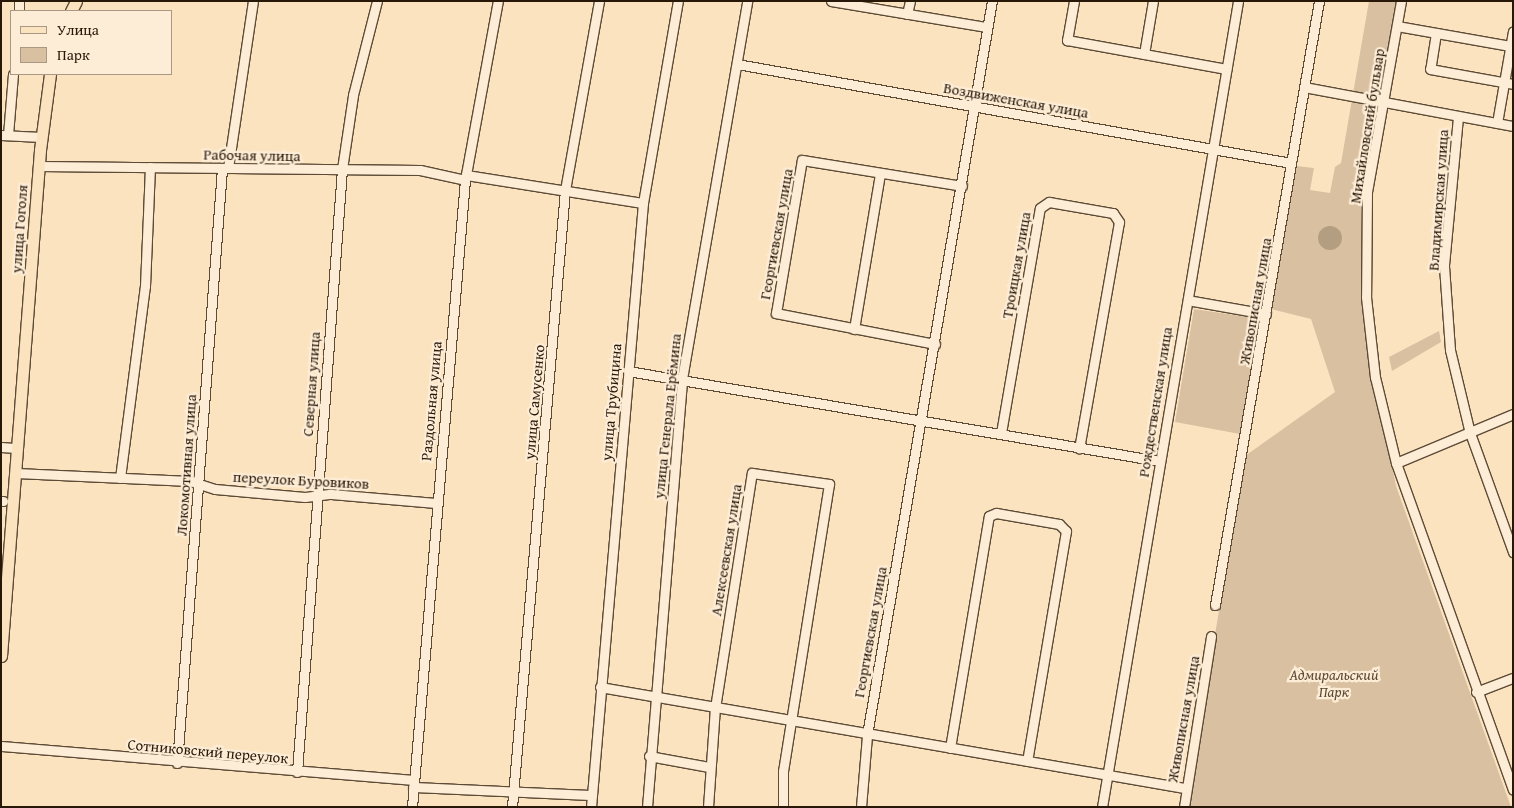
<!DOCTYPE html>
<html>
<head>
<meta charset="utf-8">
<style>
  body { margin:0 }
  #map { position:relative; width:1514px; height:808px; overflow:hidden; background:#fce3c0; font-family:"Gentium Book Plus",serif }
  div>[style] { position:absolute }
  .green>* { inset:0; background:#d8c0a1 }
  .water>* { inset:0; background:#b49e81 }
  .round { border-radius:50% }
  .roads { filter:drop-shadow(1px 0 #5d4b36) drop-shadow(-1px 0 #5d4b36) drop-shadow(0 1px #5d4b36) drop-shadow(0 -1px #5d4b36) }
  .minor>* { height:9px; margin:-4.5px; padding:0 4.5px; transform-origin:4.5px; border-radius:4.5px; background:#fdedd6 }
  .major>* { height:11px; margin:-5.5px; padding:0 5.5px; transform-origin:5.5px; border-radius:5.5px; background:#fce3c0 }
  span { translate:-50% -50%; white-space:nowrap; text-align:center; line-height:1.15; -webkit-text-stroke:4.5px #fdedd6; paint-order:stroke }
  .street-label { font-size:15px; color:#281808 }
  .park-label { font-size:15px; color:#5d4a36; font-style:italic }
  .frame { position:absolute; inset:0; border:2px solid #281808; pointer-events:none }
  .legend { position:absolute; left:10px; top:10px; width:162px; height:65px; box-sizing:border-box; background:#fdedd6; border:1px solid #a89884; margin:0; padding:6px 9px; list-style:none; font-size:15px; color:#281808 }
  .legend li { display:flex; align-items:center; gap:10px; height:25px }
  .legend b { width:25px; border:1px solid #a89884 }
</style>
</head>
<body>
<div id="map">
  <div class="green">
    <div style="clip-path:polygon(1369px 1px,1397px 1px,1364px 190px,1372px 367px,1396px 486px,1511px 807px,1186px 807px,1245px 456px,1335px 392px,1311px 319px,1271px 309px,1296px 166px,1314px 168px,1310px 190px,1330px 193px,1335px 167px,1341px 163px)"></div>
    <div style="clip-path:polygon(1194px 309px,1261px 319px,1240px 434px,1175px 422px)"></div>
    <div style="clip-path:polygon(1439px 331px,1441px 342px,1392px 371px,1389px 357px)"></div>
  </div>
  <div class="water">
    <div class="round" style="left:1318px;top:226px;width:24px;height:24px"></div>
  </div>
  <div class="roads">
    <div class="minor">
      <div style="left:831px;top:1px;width:158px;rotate:9.5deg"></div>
      <div style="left:1074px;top:1px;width:40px;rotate:100deg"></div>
      <div style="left:1067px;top:40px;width:162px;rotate:10.3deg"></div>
      <div style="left:1401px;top:1px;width:194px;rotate:100.1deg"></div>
      <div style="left:1367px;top:192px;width:105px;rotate:90.5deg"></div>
      <div style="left:1366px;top:297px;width:81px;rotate:83.6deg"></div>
      <div style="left:1375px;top:377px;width:89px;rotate:76.3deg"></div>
      <div style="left:1396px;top:463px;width:347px;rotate:70.3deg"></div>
      <div style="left:19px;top:11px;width:10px;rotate:-90deg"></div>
      <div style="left:907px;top:14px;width:13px;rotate:-77deg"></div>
      <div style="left:1397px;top:26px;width:115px;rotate:10deg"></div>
      <div style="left:1436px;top:33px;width:36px;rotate:99deg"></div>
      <div style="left:1430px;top:69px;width:84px;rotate:10.2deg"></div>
      <div style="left:1144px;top:54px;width:54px;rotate:-80.4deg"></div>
      <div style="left:737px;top:64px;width:563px;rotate:10.13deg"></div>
      <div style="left:1304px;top:87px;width:213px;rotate:10.6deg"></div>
      <div style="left:1458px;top:117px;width:150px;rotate:95.4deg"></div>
      <div style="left:1444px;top:266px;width:84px;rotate:85.9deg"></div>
      <div style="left:1450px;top:350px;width:85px;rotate:76.5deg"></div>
      <div style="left:1470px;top:433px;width:127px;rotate:70.1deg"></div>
      <div style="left:1497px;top:123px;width:93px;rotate:-80.1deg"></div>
      <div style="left:1px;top:135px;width:40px;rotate:2.9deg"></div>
      <div style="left:8px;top:135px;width:61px;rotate:-85.3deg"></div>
      <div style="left:39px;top:166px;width:381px;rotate:0.6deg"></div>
      <div style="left:420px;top:170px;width:46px;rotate:12.5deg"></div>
      <div style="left:228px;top:168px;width:169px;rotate:-81.5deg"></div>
      <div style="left:466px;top:175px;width:179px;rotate:9deg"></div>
      <div style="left:1193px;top:301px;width:74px;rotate:10.1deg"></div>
      <div style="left:854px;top:329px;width:158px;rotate:-80.5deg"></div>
      <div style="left:935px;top:344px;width:162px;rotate:-169deg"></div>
      <div style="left:776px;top:313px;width:155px;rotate:-80.4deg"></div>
      <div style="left:802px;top:160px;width:162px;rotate:9.2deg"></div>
      <div style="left:628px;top:371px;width:539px;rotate:9.62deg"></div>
      <div style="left:1001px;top:433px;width:228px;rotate:-80.2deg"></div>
      <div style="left:1040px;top:208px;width:11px;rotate:-34deg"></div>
      <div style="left:1049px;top:202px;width:65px;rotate:9.8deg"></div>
      <div style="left:1113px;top:213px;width:11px;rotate:56deg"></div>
      <div style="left:1119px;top:222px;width:230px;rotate:100deg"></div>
      <div style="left:1px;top:447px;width:16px;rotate:4deg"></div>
      <div style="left:1396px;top:463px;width:127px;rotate:-22.7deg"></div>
      <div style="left:16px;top:473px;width:174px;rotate:2.6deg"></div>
      <div style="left:190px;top:481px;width:26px;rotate:18deg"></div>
      <div style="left:215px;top:489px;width:90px;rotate:5.1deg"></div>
      <div style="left:305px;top:497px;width:26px;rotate:-7deg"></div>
      <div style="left:331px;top:494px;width:105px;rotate:4.9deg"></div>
      <div style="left:120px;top:478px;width:194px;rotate:-82.6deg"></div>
      <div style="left:145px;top:286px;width:119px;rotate:-87.6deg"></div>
      <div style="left:1px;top:501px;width:2px"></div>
      <div style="left:1215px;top:605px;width:613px;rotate:-80.23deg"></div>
      <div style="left:600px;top:687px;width:593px;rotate:9.81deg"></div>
      <div style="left:1476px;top:692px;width:40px;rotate:-21deg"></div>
      <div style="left:1px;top:746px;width:413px;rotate:4.7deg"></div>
      <div style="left:950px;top:748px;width:235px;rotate:-80.5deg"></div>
      <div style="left:989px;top:516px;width:8px;rotate:-23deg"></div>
      <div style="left:996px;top:513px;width:64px;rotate:9.9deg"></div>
      <div style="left:1059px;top:524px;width:10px;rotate:45deg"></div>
      <div style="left:1066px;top:531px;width:233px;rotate:99.6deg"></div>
      <div style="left:649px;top:756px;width:61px;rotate:10.4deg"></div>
      <div style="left:177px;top:763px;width:597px;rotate:-85.67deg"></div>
      <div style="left:297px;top:772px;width:605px;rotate:-85.73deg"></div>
      <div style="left:342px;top:169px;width:75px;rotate:-81.5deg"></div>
      <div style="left:353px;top:95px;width:97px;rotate:-75.7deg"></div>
      <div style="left:413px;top:787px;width:178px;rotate:2.6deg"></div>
      <div style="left:412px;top:807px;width:629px;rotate:-85.17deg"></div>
      <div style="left:465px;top:180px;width:182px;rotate:-79.6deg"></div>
      <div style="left:512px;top:807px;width:619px;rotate:-85.09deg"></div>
      <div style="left:565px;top:190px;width:192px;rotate:-79.8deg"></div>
      <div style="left:591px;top:807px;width:606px;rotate:-85.08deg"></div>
      <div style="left:643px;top:203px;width:205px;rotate:-80.2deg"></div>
      <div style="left:647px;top:807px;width:429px;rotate:-85.3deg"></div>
      <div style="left:682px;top:379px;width:384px;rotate:-80.2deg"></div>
      <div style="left:708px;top:807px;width:99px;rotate:-86deg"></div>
      <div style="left:715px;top:708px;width:238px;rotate:-81.1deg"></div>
      <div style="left:752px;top:473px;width:78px;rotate:8.1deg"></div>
      <div style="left:829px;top:484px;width:291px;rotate:99.1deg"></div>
      <div style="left:783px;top:771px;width:36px;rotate:90deg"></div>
      <div style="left:861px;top:807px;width:72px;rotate:-85.2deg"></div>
      <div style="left:867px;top:735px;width:745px;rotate:-80.34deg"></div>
      <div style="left:1102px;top:807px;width:817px;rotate:-80.42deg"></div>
      <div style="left:1184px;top:807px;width:173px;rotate:-81deg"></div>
    </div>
    <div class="major">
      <div style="left:71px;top:11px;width:11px;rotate:-63deg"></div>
      <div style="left:1px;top:656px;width:508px;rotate:-85.59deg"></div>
      <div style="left:40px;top:150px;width:77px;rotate:-82.5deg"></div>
    </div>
  </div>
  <div class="street-label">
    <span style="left:1016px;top:100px;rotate:10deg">Воздвиженская улица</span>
    <span style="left:1367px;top:126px;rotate:-81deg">Михайловский бульвар</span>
    <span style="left:252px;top:155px;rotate:1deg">Рабочая улица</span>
    <span style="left:1438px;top:200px;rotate:-86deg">Владимирская улица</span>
    <span style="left:19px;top:229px;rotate:-86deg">улица Гоголя</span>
    <span style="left:776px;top:234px;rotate:-80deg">Георгиевская улица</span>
    <span style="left:1016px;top:265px;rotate:-80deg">Троицкая улица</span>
    <span style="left:1255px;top:301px;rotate:-80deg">Живописная улица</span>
    <span style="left:311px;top:384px;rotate:-86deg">Северная улица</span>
    <span style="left:431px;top:401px;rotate:-85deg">Раздольная улица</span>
    <span style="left:534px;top:402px;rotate:-85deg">улица Самусенко</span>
    <span style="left:611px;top:402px;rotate:-85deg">улица Трубицина</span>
    <span style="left:1155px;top:402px;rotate:-81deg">Рождественская улица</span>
    <span style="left:667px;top:416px;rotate:-84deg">улица Генерала Ерёмина</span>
    <span style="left:186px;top:465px;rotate:-86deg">Локомотивная улица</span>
    <span style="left:301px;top:480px;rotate:3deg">переулок Буровиков</span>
    <span style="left:726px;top:550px;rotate:-81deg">Алексеевская улица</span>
    <span style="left:870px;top:632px;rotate:-80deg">Георгиевская улица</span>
    <span style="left:1183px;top:719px;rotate:-80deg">Живописная улица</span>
    <span style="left:208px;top:751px;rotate:5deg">Сотниковский переулок</span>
  </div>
  <div class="park-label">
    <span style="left:1334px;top:683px">Адмиральский<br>Парк</span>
  </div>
  <div class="frame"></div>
  <ul class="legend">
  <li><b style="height:6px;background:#fce3c0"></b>Улица</li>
  <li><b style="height:14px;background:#d8c0a1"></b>Парк</li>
  </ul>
</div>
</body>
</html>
